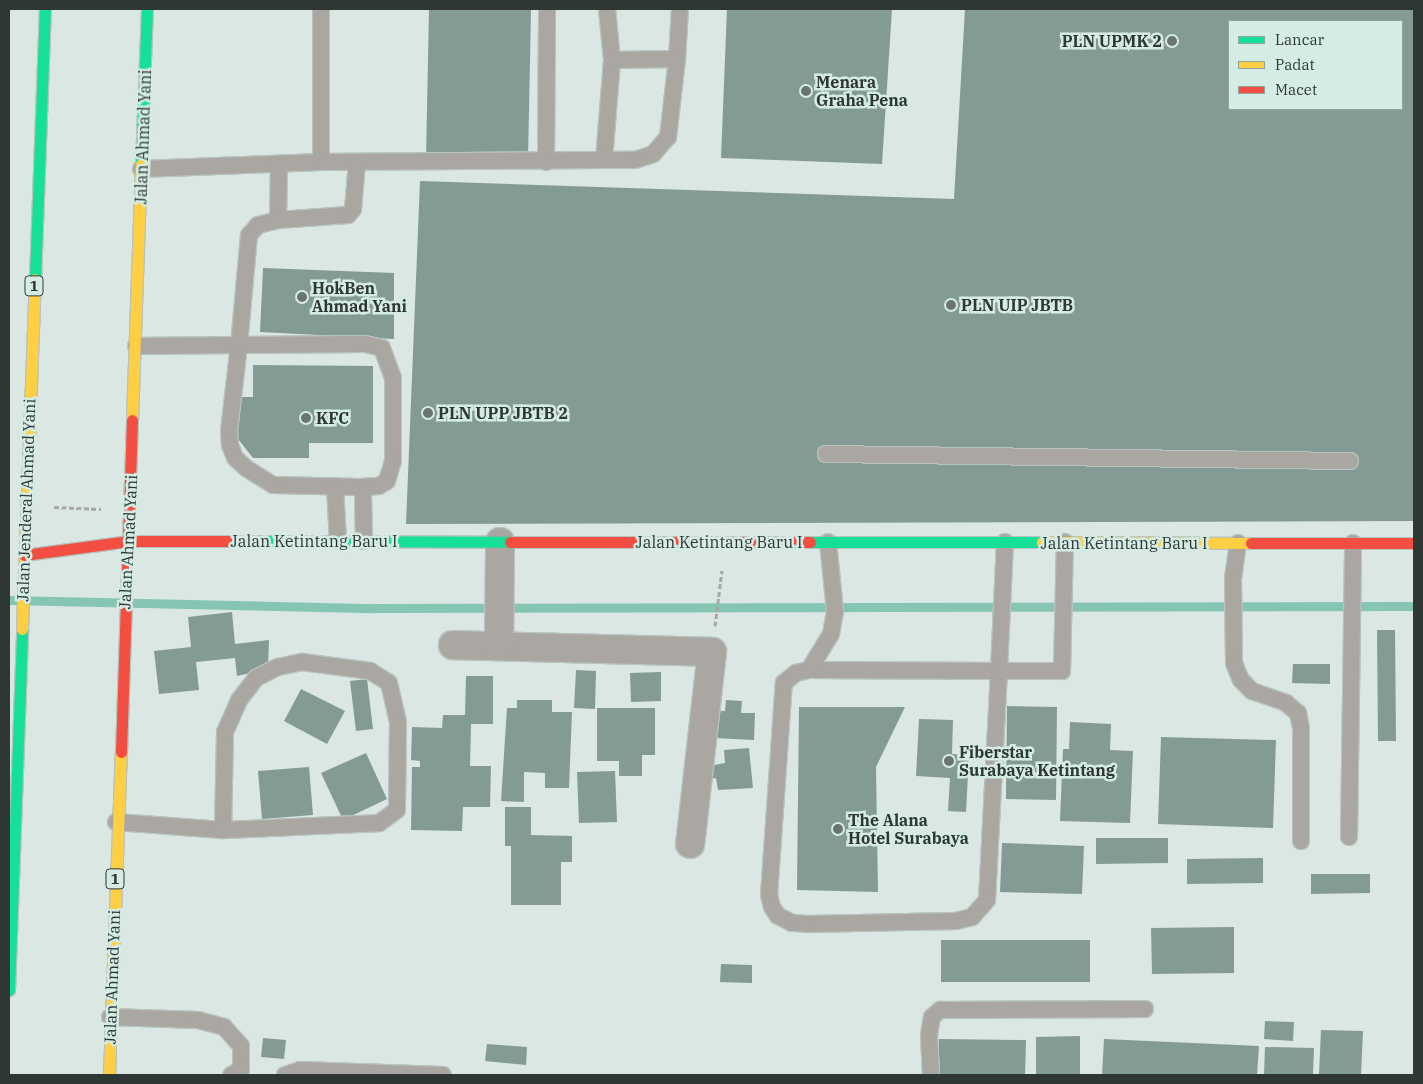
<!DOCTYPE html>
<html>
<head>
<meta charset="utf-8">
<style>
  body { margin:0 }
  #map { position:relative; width:1423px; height:1084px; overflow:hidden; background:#dae7e3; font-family:"IBM Plex Serif",serif }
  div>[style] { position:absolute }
  .stream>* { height:9px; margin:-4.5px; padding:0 4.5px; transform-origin:4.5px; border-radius:4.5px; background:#86c4b3 }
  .building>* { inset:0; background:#849b95 }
  .path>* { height:3px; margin-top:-1.5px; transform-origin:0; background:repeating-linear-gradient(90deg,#a7a7a4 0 5px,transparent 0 7.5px) }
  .roads { filter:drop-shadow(1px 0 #b8c3bf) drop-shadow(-1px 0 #b8c3bf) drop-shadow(0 1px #b8c3bf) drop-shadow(0 -1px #b8c3bf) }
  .lane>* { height:16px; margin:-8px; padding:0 8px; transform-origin:8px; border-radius:8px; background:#aaa6a2 }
  .street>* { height:28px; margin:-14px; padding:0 14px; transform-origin:14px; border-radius:14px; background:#aaa6a2 }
  .fast>* { height:11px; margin:-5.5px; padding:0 5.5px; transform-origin:5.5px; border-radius:5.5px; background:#16e098 }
  .slow>* { height:11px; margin:-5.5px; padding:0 5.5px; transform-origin:5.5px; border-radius:5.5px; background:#ffcf43 }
  .jam>* { height:11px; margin:-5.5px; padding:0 5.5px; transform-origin:5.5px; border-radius:5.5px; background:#f24e42 }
  .dots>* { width:14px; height:14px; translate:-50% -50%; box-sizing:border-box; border:2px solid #d5ece4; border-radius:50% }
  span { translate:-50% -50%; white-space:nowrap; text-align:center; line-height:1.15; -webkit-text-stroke:5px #d5ece4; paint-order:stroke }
  .shield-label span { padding:1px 4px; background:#d5ece4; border:1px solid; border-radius:4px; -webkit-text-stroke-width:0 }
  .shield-label { font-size:15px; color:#2e3734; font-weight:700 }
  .poi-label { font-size:16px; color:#2e3734; font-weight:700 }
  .right { translate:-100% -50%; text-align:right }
  .left { translate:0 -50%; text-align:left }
  .street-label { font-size:16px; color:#2e3734 }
  .frame { position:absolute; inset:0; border:10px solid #2e3734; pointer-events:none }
  .legend { position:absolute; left:1228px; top:20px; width:175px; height:90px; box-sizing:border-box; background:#d5ece4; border:1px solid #92a49e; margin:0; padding:6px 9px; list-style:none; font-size:15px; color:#2e3734 }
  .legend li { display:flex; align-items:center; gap:10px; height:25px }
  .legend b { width:25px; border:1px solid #92a49e }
</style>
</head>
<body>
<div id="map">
  <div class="stream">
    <div style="left:9px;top:600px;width:364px;rotate:1.3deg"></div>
    <div style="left:373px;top:608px;width:1041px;rotate:-0.11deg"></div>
  </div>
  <div class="building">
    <div style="clip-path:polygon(429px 9px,531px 9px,528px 161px,426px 160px)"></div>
    <div style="clip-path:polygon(727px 9px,892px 9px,882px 164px,721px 158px)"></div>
    <div style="clip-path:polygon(evenodd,965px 9px,1414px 9px,1414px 521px,406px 524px,420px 181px,954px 199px,965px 9px,1229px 21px,1402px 21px,1402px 109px,1229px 109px,1229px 21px)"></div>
    <div style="clip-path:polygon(263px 268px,394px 273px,394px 339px,260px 332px)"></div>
    <div style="clip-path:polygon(253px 365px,373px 366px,373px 443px,309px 443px,309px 458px,253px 458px,238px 439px,238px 397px,253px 397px)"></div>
    <div style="clip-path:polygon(232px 612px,235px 644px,269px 640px,268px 669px,237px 676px,235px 658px,196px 662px,199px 690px,159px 694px,154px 651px,191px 647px,188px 617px)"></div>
    <div style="clip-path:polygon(1377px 630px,1395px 630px,1396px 741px,1378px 741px)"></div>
    <div style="clip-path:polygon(1293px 664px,1330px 664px,1330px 684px,1292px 683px)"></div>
    <div style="clip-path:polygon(576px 670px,596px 671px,595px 709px,574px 708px)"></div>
    <div style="clip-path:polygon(661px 672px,661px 701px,631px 702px,630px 673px)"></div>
    <div style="clip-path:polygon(466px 676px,493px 676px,493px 724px,471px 724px,470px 766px,491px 766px,490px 807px,463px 807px,462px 831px,411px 830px,412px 767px,420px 767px,420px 761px,411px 760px,412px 727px,442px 728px,443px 715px,465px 715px)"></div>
    <div style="clip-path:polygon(367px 679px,373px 729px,356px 731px,350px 681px)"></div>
    <div style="clip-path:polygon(301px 689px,345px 711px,327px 744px,284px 721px)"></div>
    <div style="clip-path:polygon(517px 700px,552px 700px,552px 712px,572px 712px,569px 788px,545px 788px,545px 773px,524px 772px,524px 802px,501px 801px,507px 708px,517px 708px)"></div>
    <div style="clip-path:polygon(726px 700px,742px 701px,741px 713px,755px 713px,754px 740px,715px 738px,716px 711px,725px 711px)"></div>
    <div style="clip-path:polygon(1007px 706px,1057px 707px,1056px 800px,1006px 799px)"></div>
    <div style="clip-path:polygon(799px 707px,905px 707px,876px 767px,878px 892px,797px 890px)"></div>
    <div style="clip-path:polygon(597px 708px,655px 708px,655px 755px,642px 755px,642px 776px,619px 776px,619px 761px,597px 761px)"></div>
    <div style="clip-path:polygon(919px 719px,953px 720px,952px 754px,969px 755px,966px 812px,948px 811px,950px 778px,916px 776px)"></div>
    <div style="clip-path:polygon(1070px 722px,1111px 724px,1110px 750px,1133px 751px,1130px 823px,1060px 821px,1063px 749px,1069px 749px)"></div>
    <div style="clip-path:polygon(1161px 737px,1276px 740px,1273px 828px,1158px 824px)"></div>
    <div style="clip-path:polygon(749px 748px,753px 788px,718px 790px,716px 778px,710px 779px,709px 766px,725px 763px,724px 750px)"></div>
    <div style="clip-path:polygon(366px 753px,387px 799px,343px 820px,321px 773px)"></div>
    <div style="clip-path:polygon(309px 767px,313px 815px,262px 819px,258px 771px)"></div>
    <div style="clip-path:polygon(615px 771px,617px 822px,579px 823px,577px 772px)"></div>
    <div style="clip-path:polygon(505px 807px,531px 807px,531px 835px,572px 836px,572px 862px,561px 862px,561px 905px,511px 905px,511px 846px,505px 846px)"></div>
    <div style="clip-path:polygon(1096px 838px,1168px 838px,1168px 863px,1096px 864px)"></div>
    <div style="clip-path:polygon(1002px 843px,1084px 846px,1082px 894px,1000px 892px)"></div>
    <div style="clip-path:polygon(1263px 858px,1263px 883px,1187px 884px,1187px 859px)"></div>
    <div style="clip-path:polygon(1311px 874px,1370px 874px,1370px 893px,1311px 894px)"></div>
    <div style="clip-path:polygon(1234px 927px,1234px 973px,1152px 974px,1151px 928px)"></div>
    <div style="clip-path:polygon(941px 940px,1090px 940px,1090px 982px,941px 982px)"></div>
    <div style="clip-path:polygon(721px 964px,752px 965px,752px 983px,720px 982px)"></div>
    <div style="clip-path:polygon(1265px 1021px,1294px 1022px,1293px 1041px,1264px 1039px)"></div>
    <div style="clip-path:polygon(1321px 1030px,1363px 1031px,1361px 1075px,1319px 1075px)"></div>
    <div style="clip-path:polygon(1080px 1036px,1080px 1075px,1036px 1075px,1036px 1037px)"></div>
    <div style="clip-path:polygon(263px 1038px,286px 1040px,284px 1059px,261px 1057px)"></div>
    <div style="clip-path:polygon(939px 1039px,1026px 1040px,1025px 1075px,938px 1075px)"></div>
    <div style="clip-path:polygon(1104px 1039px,1259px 1046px,1257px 1075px,1102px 1075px)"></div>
    <div style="clip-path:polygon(487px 1044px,527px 1047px,526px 1065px,485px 1061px)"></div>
    <div style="clip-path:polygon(1265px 1047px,1314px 1048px,1313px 1075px,1264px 1075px)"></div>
  </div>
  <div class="path">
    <div style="left:54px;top:507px;width:47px;rotate:2.4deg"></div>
    <div style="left:715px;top:626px;width:56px;rotate:-82.9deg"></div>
  </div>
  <div class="roads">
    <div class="lane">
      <div style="left:607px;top:9px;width:51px;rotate:84.4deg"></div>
      <div style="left:604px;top:160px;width:100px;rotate:-85.4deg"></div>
      <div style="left:612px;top:60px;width:65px;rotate:-0.9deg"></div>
      <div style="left:677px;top:59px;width:50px;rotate:-86.6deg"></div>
      <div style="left:321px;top:162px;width:153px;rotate:-90deg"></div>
      <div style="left:546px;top:162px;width:153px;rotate:-89.6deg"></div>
      <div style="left:141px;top:169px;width:180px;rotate:-2.2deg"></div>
      <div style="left:321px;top:162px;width:314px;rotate:-0.4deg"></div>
      <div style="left:635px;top:160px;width:19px;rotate:-18deg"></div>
      <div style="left:653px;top:154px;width:23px;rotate:-49deg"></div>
      <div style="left:668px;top:137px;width:79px;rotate:-83.4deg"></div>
      <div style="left:278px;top:220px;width:55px;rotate:-89deg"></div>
      <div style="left:136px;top:346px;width:103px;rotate:-0.6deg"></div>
      <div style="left:239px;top:345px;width:126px;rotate:-0.5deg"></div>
      <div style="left:365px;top:344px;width:17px;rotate:13deg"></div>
      <div style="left:382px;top:348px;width:32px;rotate:70deg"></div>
      <div style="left:393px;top:378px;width:83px;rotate:90deg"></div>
      <div style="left:393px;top:461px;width:21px;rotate:107deg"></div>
      <div style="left:387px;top:481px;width:9px;rotate:148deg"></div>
      <div style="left:379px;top:486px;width:19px;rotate:177deg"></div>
      <div style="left:360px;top:487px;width:87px;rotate:-178.7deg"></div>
      <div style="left:273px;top:485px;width:31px;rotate:-148deg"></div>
      <div style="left:247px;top:469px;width:16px;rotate:-137deg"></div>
      <div style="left:235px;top:458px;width:14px;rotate:-111deg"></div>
      <div style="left:230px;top:445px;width:14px;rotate:-94deg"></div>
      <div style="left:229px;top:431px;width:87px;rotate:-83.4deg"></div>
      <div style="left:239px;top:345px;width:110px;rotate:-84.8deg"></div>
      <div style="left:249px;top:235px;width:13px;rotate:-48deg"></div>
      <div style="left:258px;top:225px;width:21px;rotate:-14deg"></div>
      <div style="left:278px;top:220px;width:70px;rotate:-4.1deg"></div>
      <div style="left:348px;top:215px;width:8px;rotate:-50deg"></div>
      <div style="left:353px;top:209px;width:47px;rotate:-85.1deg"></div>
      <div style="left:826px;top:454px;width:524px;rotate:0.77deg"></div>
      <div style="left:335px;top:486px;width:55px;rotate:86.9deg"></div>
      <div style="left:360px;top:487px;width:8px;rotate:67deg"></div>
      <div style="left:363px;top:494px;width:47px;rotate:88.8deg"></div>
      <div style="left:1005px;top:542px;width:129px;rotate:92.7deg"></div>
      <div style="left:999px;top:671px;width:229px;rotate:93deg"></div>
      <div style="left:987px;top:900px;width:23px;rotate:131deg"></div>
      <div style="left:972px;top:917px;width:16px;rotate:166deg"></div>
      <div style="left:956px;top:921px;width:148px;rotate:178.8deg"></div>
      <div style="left:808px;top:924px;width:16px;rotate:-176deg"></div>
      <div style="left:792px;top:923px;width:16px;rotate:-153deg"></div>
      <div style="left:778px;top:916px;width:11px;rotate:-124deg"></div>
      <div style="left:772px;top:907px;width:12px;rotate:-104deg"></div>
      <div style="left:769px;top:895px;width:213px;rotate:-86deg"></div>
      <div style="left:784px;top:683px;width:16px;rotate:-40deg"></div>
      <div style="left:796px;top:673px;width:13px;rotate:-13deg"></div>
      <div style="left:809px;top:670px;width:190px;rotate:0.3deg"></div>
      <div style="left:999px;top:671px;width:63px"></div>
      <div style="left:1062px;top:671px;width:129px;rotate:-88.7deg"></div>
      <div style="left:1238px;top:543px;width:36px;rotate:98deg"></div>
      <div style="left:1233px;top:579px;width:84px;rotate:89.3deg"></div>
      <div style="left:1234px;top:663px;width:18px;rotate:68deg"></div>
      <div style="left:1241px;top:680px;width:16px;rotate:45deg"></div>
      <div style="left:1252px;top:691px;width:36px;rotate:19deg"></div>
      <div style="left:1286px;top:703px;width:16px;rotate:40deg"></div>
      <div style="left:1298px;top:713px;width:16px;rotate:79deg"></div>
      <div style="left:1301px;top:729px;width:112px;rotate:90deg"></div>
      <div style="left:809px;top:670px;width:42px;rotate:-58.6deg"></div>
      <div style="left:831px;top:634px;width:23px;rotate:-80deg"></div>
      <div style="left:835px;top:611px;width:69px;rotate:-95.8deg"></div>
      <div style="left:116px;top:822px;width:107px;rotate:4.3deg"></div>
      <div style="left:223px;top:830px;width:98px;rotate:-88.8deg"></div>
      <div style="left:225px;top:732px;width:35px;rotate:-66deg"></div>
      <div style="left:239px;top:700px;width:28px;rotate:-52deg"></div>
      <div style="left:256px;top:678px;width:25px;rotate:-27deg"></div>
      <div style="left:278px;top:667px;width:25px;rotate:-12deg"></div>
      <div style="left:302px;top:662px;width:69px;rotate:7.5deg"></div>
      <div style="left:370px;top:671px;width:22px;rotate:32deg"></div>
      <div style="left:389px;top:683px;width:40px;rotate:77deg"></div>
      <div style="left:398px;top:722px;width:88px;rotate:90.7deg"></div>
      <div style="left:397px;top:810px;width:22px;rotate:144deg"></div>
      <div style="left:379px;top:823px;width:156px;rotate:177.4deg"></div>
      <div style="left:1349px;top:837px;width:294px;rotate:-89.2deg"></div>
      <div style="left:110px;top:1017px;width:88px;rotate:2deg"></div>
      <div style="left:198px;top:1020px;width:27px;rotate:15deg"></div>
      <div style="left:224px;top:1027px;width:25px;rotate:48deg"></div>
      <div style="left:241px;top:1046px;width:24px;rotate:90deg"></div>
      <div style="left:241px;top:1070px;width:11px;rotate:153deg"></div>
      <div style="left:285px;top:1075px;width:16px;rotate:-18deg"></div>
      <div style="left:300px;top:1070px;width:143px;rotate:2deg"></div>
      <div style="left:931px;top:1075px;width:40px;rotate:-92.9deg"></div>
      <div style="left:929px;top:1035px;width:18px;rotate:-81deg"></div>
      <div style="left:932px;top:1017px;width:11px;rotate:-41deg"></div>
      <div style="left:940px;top:1010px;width:205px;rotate:-0.3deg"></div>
    </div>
    <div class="street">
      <div style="left:453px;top:645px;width:259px;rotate:1.5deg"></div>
      <div style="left:712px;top:652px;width:193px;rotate:96.5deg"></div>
      <div style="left:499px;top:645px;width:103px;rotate:-89.4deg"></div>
    </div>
    <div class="fast">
      <div style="left:141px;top:164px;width:155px;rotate:-87.8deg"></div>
      <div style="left:35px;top:279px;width:270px;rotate:-87.9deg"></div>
      <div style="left:261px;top:541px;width:249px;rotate:0.2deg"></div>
      <div style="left:810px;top:542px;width:232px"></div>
      <div style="left:9px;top:990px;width:361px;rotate:-87.9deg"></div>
    </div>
    <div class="slow">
      <div style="left:132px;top:420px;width:256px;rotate:-88deg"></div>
      <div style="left:1042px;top:542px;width:209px;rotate:0.3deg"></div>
      <div style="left:22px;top:629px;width:350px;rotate:-87.9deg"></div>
      <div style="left:109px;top:1075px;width:323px;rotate:-87.9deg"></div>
    </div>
    <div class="jam">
      <div style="left:510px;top:542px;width:300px"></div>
      <div style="left:1251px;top:543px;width:163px"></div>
      <div style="left:24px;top:555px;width:106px;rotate:-7.6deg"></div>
      <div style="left:129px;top:541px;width:132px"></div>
      <div style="left:121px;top:752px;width:332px;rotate:-88.1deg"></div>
    </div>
  </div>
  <div class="dots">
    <div style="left:1172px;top:41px;background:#6a7571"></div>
    <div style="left:806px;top:91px;background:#6a7571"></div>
    <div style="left:302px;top:297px;background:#6a7571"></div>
    <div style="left:951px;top:305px;background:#6a7571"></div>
    <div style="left:428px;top:413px;background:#6a7571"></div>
    <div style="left:306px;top:418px;background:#6a7571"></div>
    <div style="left:949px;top:761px;background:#6a7571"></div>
    <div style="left:838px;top:829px;background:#6a7571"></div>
  </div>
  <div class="shield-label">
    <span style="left:34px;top:286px">1</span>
    <span style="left:115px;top:879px">1</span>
  </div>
  <div class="poi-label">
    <span class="right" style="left:1162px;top:41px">PLN UPMK 2</span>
    <span class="left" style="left:816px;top:91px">Menara<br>Graha Pena</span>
    <span class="left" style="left:312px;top:297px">HokBen<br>Ahmad Yani</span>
    <span class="left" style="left:961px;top:305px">PLN UIP JBTB</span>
    <span class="left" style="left:438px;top:413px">PLN UPP JBTB 2</span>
    <span class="left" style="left:316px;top:418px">KFC</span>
    <span class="left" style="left:959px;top:761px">Fiberstar<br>Surabaya Ketintang</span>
    <span class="left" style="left:848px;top:829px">The Alana<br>Hotel Surabaya</span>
  </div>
  <div class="street-label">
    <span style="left:143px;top:137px;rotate:-88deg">Jalan Ahmad Yani</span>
    <span style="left:26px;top:500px;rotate:-88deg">Jalan Jenderal Ahmad Yani</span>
    <span style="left:314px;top:541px">Jalan Ketintang Baru I</span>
    <span style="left:128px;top:542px;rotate:-87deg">Jalan Ahmad Yani</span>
    <span style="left:719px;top:542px">Jalan Ketintang Baru I</span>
    <span style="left:1124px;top:543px">Jalan Ketintang Baru I</span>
    <span style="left:112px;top:977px;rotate:-88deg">Jalan Ahmad Yani</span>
  </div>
  <div class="frame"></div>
  <ul class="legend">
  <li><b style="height:6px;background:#16e098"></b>Lancar</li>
  <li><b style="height:6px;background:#ffcf43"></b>Padat</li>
  <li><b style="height:6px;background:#f24e42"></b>Macet</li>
  </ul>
</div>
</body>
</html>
